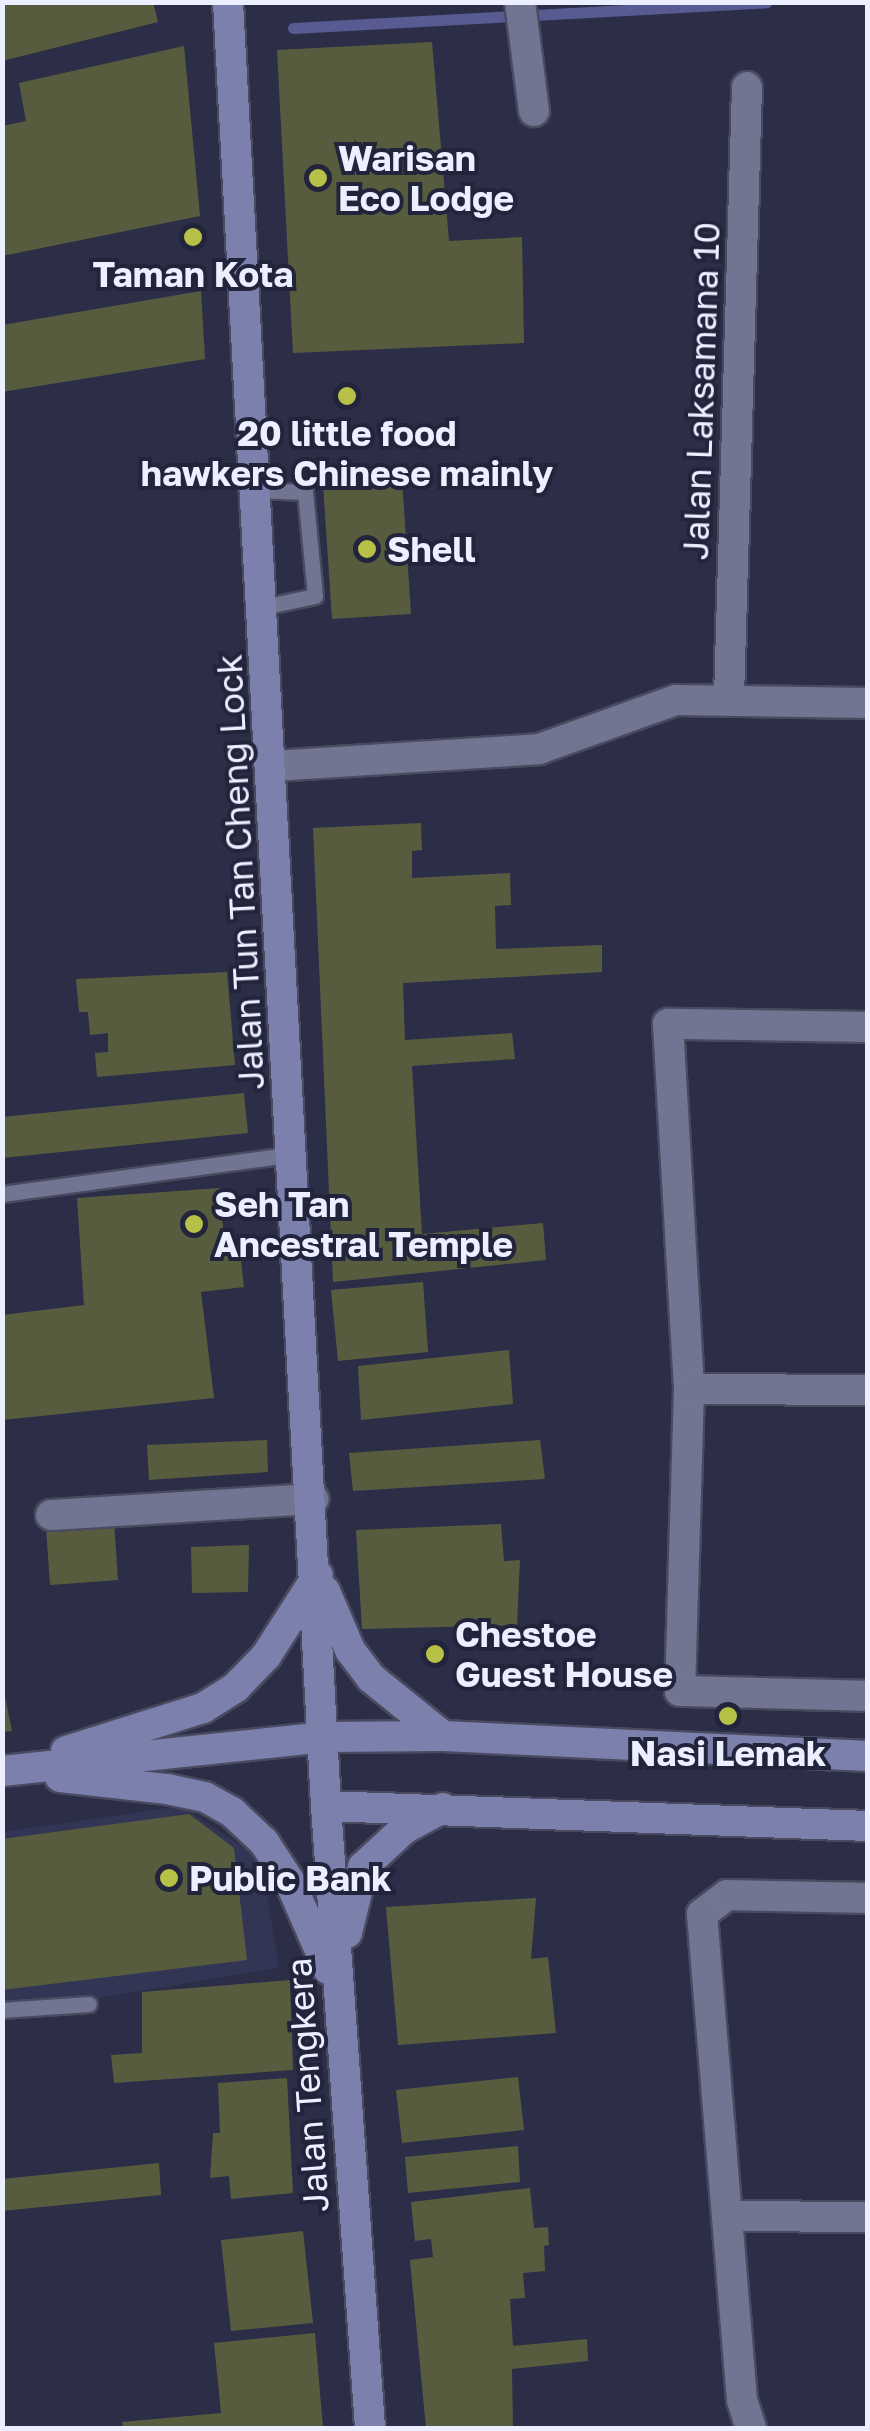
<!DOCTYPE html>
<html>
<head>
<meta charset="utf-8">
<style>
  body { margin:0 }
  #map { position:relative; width:870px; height:2431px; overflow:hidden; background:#2c2e47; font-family:"Golos Text",sans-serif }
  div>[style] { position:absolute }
  .built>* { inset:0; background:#333554 }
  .stream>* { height:11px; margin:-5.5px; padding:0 5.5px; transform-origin:5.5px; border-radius:5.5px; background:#575b92 }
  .building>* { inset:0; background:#585c3f }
  .roads { filter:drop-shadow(2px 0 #494a5f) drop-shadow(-2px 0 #494a5f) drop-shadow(0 2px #494a5f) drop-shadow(0 -2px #494a5f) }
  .service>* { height:15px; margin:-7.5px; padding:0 7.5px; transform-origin:7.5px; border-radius:7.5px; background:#727592 }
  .minor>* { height:30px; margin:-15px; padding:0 15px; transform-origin:15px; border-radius:15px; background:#727592 }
  .secondary>* { height:30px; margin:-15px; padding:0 15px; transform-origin:15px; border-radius:15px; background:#7c80ac }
  .dots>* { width:28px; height:28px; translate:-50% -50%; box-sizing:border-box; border:5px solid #22243c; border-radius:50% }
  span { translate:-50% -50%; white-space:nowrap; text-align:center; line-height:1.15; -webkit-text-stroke:8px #22243c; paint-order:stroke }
  .poi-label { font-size:35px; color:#ecefff; font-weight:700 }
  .left { translate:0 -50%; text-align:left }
  .street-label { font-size:35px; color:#ecefff }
  .frame { position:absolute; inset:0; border:5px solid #ecefff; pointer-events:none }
</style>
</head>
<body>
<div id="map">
  <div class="built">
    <div style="clip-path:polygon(181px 1806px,261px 1859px,279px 1968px,3px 2014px,2px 1832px)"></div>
  </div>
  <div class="stream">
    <div style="left:293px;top:28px;width:474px;rotate:-3.1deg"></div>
  </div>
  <div class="building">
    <div style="clip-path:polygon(2px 2px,153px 2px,158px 22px,2px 61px)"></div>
    <div style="clip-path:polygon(432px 42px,449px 241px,522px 237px,524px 343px,293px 353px,277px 50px)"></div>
    <div style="clip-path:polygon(184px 46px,200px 216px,2px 256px,2px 126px,26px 121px,19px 83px)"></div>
    <div style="clip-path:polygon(201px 291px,205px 359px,2px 392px,2px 325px)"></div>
    <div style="clip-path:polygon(402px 479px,411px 614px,332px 619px,323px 484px)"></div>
    <div style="clip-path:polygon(421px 823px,422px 850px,412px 851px,412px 878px,510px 873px,511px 905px,495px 906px,496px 949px,602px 945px,602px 972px,403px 983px,405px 1040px,512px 1033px,515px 1059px,412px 1066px,422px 1234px,543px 1223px,546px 1260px,333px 1282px,313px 828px)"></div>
    <div style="clip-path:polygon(227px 972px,235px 1065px,97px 1077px,95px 1053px,108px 1052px,108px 1033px,90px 1035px,88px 1012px,79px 1012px,76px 979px)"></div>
    <div style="clip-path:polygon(244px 1093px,248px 1133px,2px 1158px,2px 1117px)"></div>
    <div style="clip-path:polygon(220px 1188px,225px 1253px,240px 1251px,244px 1287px,201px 1292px,214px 1398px,2px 1420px,2px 1315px,84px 1305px,77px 1198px)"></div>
    <div style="clip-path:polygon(423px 1282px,428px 1352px,338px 1361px,331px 1290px)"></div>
    <div style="clip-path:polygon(509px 1350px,513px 1404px,361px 1420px,358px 1366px)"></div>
    <div style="clip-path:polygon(267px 1440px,268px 1472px,149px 1480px,147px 1445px)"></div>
    <div style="clip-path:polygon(540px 1440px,545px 1479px,353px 1491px,349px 1453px)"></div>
    <div style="clip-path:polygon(114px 1522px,118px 1580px,50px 1585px,46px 1527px)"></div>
    <div style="clip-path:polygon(501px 1524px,504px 1561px,520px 1560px,517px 1625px,362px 1629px,356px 1530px)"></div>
    <div style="clip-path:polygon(249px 1545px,248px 1592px,192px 1593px,191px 1547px)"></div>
    <div style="clip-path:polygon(2px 1682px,12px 1731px,2px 1732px)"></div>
    <div style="clip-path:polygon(189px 1814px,234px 1848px,247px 1960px,2px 1990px,2px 1839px)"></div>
    <div style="clip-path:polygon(536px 1898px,531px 1959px,548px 1957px,556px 2033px,398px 2045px,386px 1907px)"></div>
    <div style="clip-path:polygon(290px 1980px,293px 2070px,114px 2083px,111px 2055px,142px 2053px,142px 1992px)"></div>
    <div style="clip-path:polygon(518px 2077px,524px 2130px,402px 2143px,396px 2090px)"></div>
    <div style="clip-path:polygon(287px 2078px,293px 2193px,231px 2199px,229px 2176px,210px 2178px,213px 2133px,220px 2133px,218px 2083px)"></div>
    <div style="clip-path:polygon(518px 2146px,520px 2182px,408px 2193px,405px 2157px)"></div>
    <div style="clip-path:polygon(159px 2163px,161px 2195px,2px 2211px,2px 2179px)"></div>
    <div style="clip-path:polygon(530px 2188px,534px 2228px,548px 2227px,549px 2245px,544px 2246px,545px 2271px,523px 2273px,525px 2298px,510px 2299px,513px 2346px,587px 2339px,588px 2361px,512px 2369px,513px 2428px,426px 2428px,410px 2260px,433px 2257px,431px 2239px,415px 2241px,411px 2202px)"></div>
    <div style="clip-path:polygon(303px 2231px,313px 2323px,231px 2331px,221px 2240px)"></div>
    <div style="clip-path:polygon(315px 2333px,323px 2428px,123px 2428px,122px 2422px,221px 2413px,214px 2343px)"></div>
  </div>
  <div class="roads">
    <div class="service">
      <div style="left:256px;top:490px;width:49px;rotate:2.3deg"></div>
      <div style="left:305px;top:492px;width:104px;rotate:84.5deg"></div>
      <div style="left:315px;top:596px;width:53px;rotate:168.1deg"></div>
      <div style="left:2px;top:1194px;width:295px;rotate:-7.8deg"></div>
      <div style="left:2px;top:2010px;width:87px;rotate:-3.9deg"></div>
    </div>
    <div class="minor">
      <div style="left:520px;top:2px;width:110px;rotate:82.7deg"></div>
      <div style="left:729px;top:697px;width:610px;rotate:-88.31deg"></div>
      <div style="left:272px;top:766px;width:268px;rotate:-3.6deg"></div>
      <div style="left:539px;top:749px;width:145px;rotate:-19.7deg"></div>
      <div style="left:676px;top:700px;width:192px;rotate:0.9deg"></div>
      <div style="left:868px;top:1027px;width:200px;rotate:-179.1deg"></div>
      <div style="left:668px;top:1024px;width:366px;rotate:86.7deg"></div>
      <div style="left:689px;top:1389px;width:302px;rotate:91.7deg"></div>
      <div style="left:680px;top:1691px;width:188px;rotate:1.5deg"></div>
      <div style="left:689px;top:1389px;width:179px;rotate:0.3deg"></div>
      <div style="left:51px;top:1515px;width:263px;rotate:-3.5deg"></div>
      <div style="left:727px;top:2216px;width:141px;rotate:0.4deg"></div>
      <div style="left:751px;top:2428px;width:29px;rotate:-108deg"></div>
      <div style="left:742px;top:2400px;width:488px;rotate:-94.7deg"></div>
      <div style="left:702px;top:1914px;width:31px;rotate:-37deg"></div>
      <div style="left:727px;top:1895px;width:141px;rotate:1.2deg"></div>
    </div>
    <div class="secondary">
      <div style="left:228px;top:2px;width:1807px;rotate:86.89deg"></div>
      <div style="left:326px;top:1806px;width:624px;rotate:85.95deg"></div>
      <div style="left:325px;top:1591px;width:64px;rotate:67deg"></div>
      <div style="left:350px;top:1650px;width:35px;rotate:53deg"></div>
      <div style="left:371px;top:1678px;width:92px;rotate:38.9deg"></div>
      <div style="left:66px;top:1751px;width:144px;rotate:-17.4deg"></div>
      <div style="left:203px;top:1708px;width:39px;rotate:-32deg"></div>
      <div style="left:236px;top:1687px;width:43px;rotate:-45.9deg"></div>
      <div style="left:266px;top:1656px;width:96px;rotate:-57.3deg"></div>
      <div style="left:2px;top:1771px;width:323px;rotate:-6deg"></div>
      <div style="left:323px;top:1737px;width:120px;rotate:-0.5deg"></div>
      <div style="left:443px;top:1736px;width:425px;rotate:2.7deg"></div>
      <div style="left:60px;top:1777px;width:108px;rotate:6.4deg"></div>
      <div style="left:167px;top:1789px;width:39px;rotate:12deg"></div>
      <div style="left:205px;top:1797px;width:31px;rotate:29deg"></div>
      <div style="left:232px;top:1812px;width:44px;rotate:43.2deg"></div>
      <div style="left:264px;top:1842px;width:48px;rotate:57deg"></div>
      <div style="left:290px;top:1882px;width:95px;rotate:66.4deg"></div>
      <div style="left:326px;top:1806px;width:542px;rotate:2.11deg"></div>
      <div style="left:347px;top:1933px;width:68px;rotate:-76.4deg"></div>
      <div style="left:363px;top:1867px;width:56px;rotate:-42.8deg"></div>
      <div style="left:404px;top:1829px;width:44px;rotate:-28.3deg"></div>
    </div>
  </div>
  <div class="dots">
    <div style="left:318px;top:178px;background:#b8c147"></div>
    <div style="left:193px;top:237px;background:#b8c147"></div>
    <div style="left:347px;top:396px;background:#b8c147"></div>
    <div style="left:367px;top:549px;background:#b8c147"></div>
    <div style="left:194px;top:1224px;background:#b8c147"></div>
    <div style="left:435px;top:1654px;background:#b8c147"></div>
    <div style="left:728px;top:1716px;background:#b8c147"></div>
    <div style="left:169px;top:1878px;background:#b8c147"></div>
  </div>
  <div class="poi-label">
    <span class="left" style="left:338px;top:178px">Warisan<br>Eco Lodge</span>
    <span style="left:193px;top:274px">Taman Kota</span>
    <span style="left:347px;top:453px">20 little food<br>hawkers Chinese mainly</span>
    <span class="left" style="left:387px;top:549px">Shell</span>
    <span class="left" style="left:214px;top:1224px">Seh Tan<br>Ancestral Temple</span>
    <span class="left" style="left:455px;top:1654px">Chestoe<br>Guest House</span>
    <span style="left:728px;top:1753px">Nasi Lemak</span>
    <span class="left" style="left:189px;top:1878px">Public Bank</span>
  </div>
  <div class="street-label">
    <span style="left:701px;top:391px;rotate:-88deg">Jalan Laksamana 10</span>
    <span style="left:240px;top:872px;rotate:-93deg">Jalan Tun Tan Cheng Lock</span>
    <span style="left:307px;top:2085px;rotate:-94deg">Jalan Tengkera</span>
  </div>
  <div class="frame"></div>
</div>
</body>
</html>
